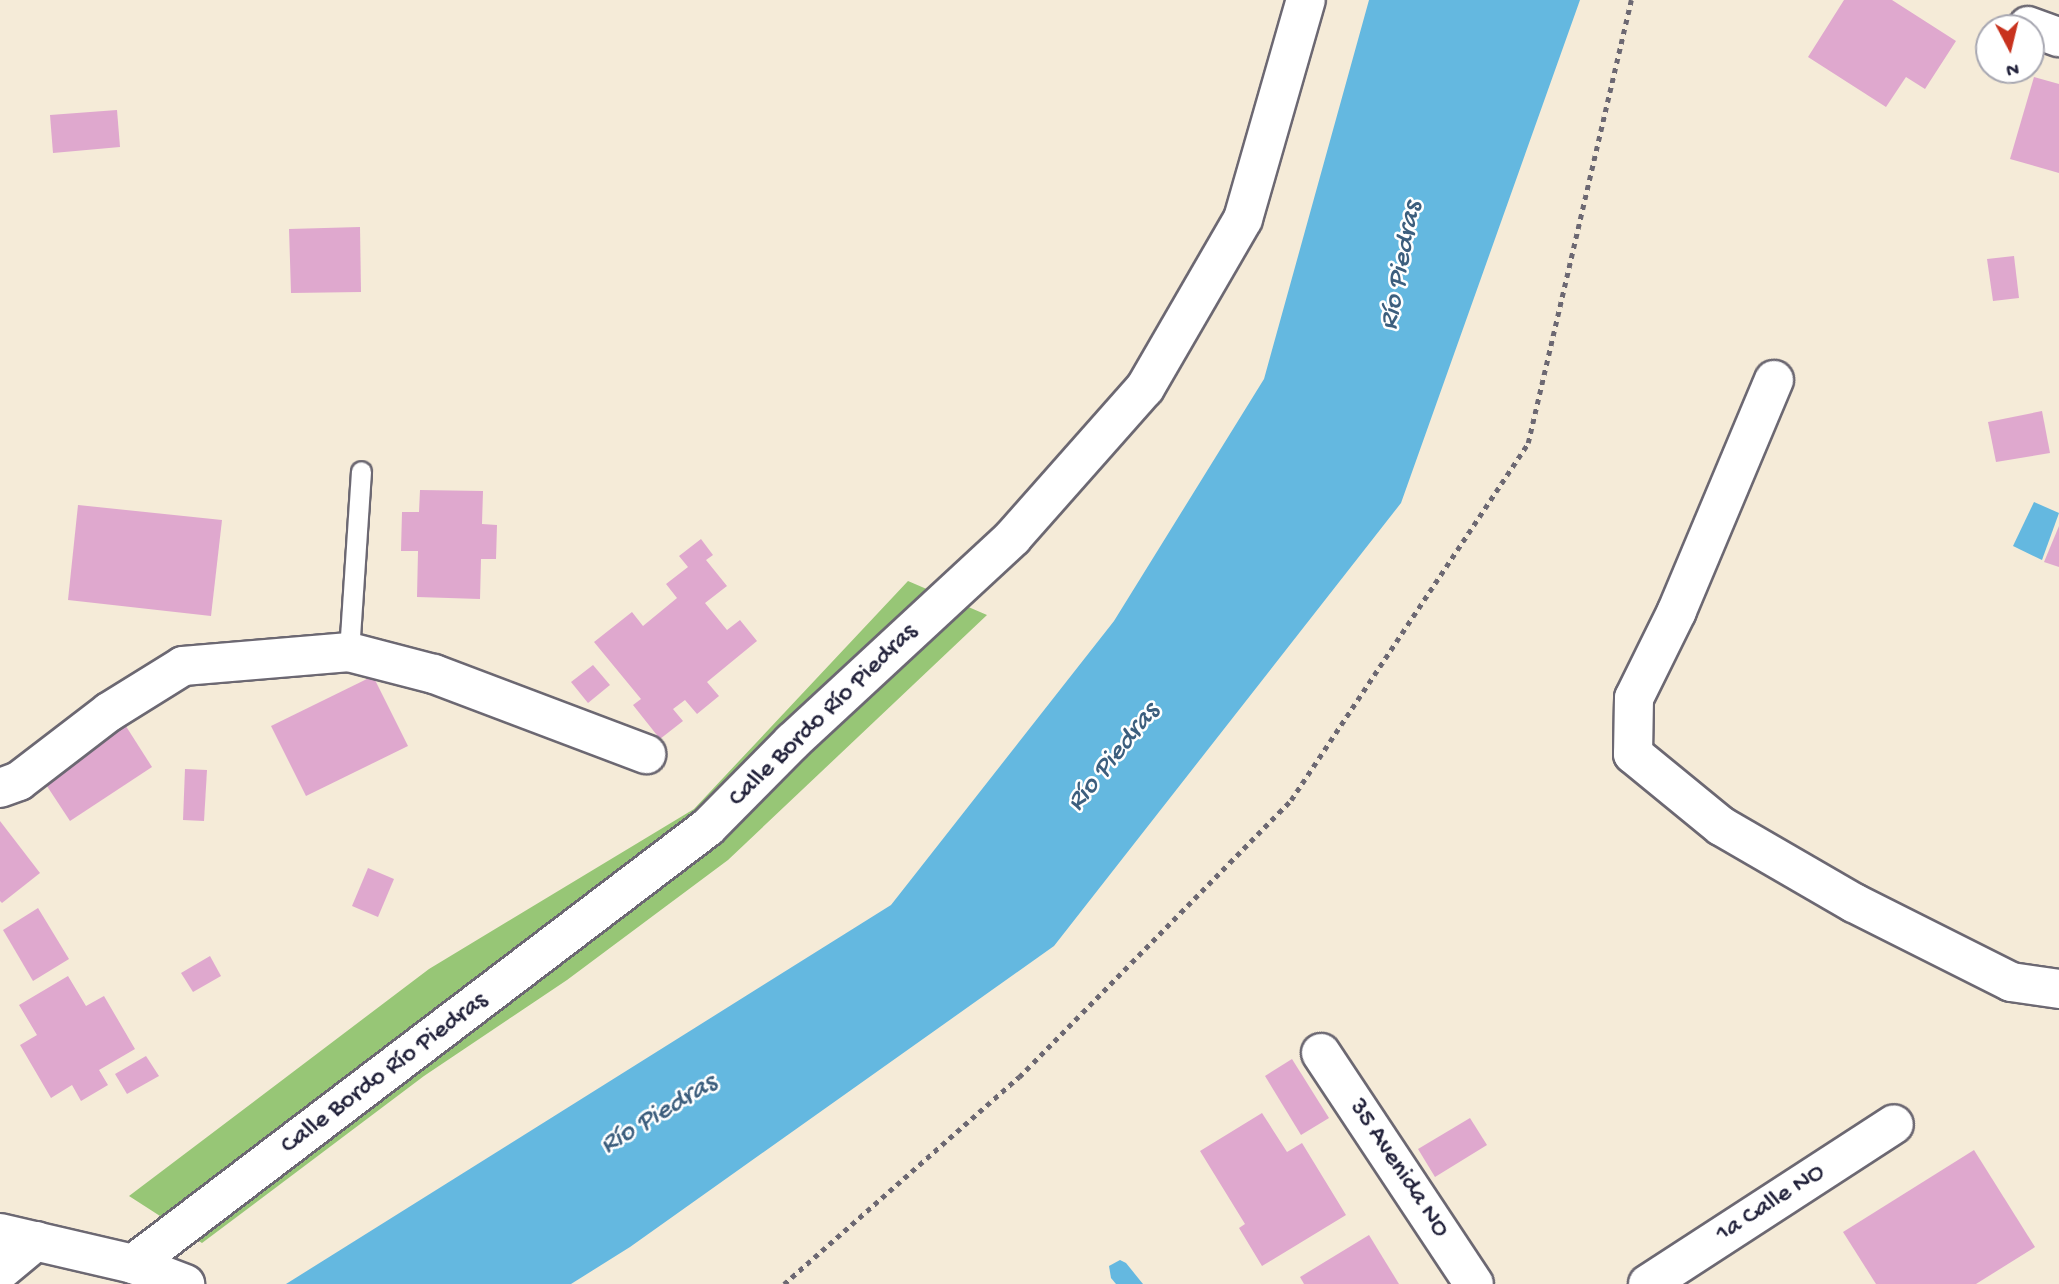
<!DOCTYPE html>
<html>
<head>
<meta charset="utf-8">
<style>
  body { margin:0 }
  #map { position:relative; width:2059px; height:1284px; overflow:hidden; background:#f5ebd8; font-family:"Gochi Hand",sans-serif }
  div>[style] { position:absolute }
  .green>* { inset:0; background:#97c676 }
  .water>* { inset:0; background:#64b8e0 }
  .building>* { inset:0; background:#dfa8ce }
  .path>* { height:4.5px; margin-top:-2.25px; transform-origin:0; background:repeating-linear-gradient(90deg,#6c6872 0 5px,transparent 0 10px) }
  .roads { filter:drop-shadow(2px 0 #6c6872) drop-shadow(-2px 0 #6c6872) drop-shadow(0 2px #6c6872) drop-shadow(0 -2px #6c6872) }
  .lane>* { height:19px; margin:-9.5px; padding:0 9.5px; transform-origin:9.5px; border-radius:9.5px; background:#fff }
  .street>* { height:38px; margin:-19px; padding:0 19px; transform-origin:19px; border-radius:19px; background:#fff }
  .secondary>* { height:38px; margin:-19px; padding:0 19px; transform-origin:19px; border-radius:19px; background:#fff }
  span { translate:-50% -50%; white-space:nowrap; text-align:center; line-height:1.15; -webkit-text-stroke:5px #fff; paint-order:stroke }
  .street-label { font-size:26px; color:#22223b }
  .water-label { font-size:28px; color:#3c5e7d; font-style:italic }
  .north { position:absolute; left:1975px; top:14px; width:70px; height:70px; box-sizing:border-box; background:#fff; border:2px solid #a7a7b1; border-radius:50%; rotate:173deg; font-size:19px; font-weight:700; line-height:28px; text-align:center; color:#22223b }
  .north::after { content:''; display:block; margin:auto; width:24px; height:32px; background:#c8321e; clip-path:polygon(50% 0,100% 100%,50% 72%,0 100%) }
</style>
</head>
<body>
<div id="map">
  <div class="green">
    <div style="clip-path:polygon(908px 581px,987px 615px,728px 860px,567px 980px,424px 1076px,202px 1243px,129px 1196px,429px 969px,694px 809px)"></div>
  </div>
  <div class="water">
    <div style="clip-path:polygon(1369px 0,1580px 0,1401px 503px,1054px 946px,630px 1247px,571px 1284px,286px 1284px,891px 905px,1114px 621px,1264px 379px)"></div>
    <div style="clip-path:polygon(2034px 502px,2059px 513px,2042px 560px,2013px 546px)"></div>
    <div style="clip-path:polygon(1120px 1260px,1126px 1263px,1143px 1284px,1116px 1284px,1111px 1278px,1109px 1266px)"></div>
  </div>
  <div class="building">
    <div style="clip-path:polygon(1844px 0,1892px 0,1956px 41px,1925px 89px,1906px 77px,1886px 107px,1808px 57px)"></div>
    <div style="clip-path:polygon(2034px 77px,2059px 84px,2059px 173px,2010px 159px)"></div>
    <div style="clip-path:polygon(117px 110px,120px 147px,53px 153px,50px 115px)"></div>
    <div style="clip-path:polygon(360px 227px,361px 292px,291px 293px,289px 229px)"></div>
    <div style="clip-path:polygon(2014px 256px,2019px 298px,1993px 301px,1987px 259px)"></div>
    <div style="clip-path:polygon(2042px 411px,2050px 453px,1996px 462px,1988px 422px)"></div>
    <div style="clip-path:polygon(420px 490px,483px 491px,482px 524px,497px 525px,496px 559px,481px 559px,480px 599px,417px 597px,418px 551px,401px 551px,402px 512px,419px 512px)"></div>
    <div style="clip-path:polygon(78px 505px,222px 520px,211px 616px,68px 600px)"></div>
    <div style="clip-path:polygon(2059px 526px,2059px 567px,2044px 562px)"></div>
    <div style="clip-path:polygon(701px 539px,713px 555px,706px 560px,727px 586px,705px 603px,727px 630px,740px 620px,757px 641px,707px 682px,719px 696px,697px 714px,685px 700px,673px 709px,683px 721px,660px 739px,633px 705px,641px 699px,594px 642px,632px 612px,643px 626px,677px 598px,666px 584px,688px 567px,679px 556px)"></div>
    <div style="clip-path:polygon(593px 665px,610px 685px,588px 703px,571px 682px)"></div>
    <div style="clip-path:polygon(373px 676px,408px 746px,306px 796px,271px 726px)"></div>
    <div style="clip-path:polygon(122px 720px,152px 767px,70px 821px,39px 774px)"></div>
    <div style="clip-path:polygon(185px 769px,207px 770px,204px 821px,183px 820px)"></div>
    <div style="clip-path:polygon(0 821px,40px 873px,2px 903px,0 901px)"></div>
    <div style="clip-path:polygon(368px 868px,394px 879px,378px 917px,352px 906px)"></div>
    <div style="clip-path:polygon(38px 908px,69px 959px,33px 981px,3px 930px)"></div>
    <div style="clip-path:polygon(210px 956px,221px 976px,193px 992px,181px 973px)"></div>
    <div style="clip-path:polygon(68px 976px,86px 1006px,104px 996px,135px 1049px,99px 1070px,108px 1085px,81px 1101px,72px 1085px,51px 1098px,20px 1045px,37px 1035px,19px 1005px)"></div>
    <div style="clip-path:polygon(146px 1056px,159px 1076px,127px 1094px,115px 1074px)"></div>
    <div style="clip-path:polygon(1292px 1059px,1329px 1118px,1301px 1135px,1265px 1076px)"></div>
    <div style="clip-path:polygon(1262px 1113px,1287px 1152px,1302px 1143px,1346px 1215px,1262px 1266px,1239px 1228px,1245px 1224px,1200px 1151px)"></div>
    <div style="clip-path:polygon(1470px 1118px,1487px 1145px,1435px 1177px,1418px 1149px)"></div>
    <div style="clip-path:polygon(1974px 1150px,2035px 1247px,1976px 1284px,1876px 1284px,1843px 1232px)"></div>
    <div style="clip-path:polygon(1369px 1235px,1399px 1284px,1304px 1284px,1300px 1277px)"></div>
  </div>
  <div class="path">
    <div style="left:784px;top:1284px;width:313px;rotate:-41.4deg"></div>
    <div style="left:1019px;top:1077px;width:388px;rotate:-45.5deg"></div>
    <div style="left:1291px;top:800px;width:429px;rotate:-56.4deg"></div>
    <div style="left:1528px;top:443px;width:455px;rotate:-76.9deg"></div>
  </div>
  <div class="roads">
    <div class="lane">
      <div style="left:349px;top:652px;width:181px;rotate:-86.2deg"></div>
    </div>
    <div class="street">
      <div style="left:2028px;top:26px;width:33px;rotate:20deg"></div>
      <div style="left:1774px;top:380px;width:251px;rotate:112.8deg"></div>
      <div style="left:1677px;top:611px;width:97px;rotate:116.3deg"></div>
      <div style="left:1634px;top:698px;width:56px;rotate:91deg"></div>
      <div style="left:1633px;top:754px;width:114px;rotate:39.3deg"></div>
      <div style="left:1721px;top:826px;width:154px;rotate:30.1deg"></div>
      <div style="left:1854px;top:903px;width:176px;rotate:26.7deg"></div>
      <div style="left:2011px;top:982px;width:49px;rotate:8.3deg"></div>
      <div style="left:0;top:788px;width:20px;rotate:-20deg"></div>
      <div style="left:19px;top:781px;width:113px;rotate:-37.5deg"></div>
      <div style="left:109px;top:712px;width:87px;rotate:-31.9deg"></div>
      <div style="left:183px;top:666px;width:167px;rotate:-4.8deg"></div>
      <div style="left:349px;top:652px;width:88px;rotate:14.5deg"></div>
      <div style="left:434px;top:674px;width:227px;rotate:20.7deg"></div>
      <div style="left:1321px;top:1053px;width:277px;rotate:56.5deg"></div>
      <div style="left:133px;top:1264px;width:722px;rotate:-37.23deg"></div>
      <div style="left:708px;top:827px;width:120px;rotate:-45.3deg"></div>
      <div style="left:792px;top:742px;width:301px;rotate:-42.8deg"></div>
      <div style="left:1013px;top:537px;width:199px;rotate:-48.5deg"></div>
      <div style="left:1145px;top:388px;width:195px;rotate:-59.9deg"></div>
      <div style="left:1243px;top:219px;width:228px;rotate:-74deg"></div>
      <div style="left:0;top:1271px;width:47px;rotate:-39.8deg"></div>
      <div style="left:1648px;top:1284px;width:293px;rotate:-33deg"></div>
    </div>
    <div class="secondary">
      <div style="left:0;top:1233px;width:137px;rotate:13.1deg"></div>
      <div style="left:133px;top:1264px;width:56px;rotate:21deg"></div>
    </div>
  </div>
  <div class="street-label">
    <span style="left:824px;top:716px;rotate:-44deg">Calle Bordo Río Piedras</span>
    <span style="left:385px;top:1074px;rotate:-37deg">Calle Bordo Río Piedras</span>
    <span style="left:1398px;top:1169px;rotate:56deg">35 Avenida NO</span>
    <span style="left:1771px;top:1204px;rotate:-33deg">1a Calle NO</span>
  </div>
  <div class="water-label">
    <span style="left:1402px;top:266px;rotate:-79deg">Río Piedras</span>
    <span style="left:1114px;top:758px;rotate:-51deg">Río Piedras</span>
    <span style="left:659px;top:1115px;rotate:-31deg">Río Piedras</span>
  </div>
  <div class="north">N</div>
</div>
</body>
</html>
